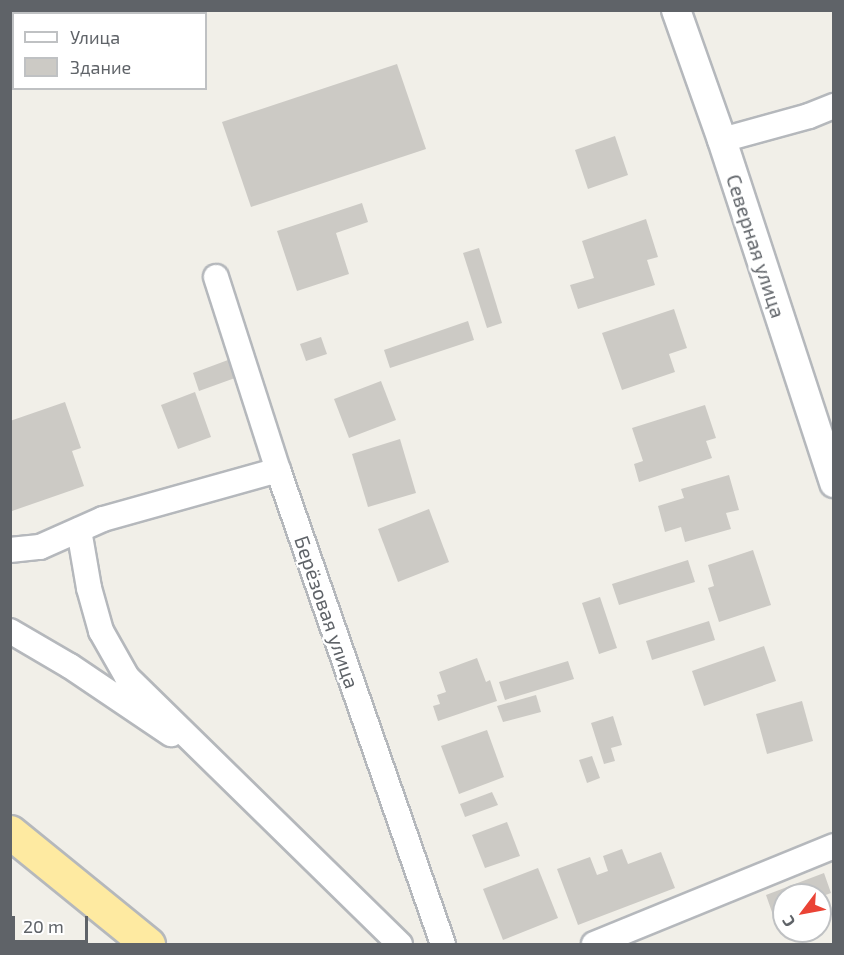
<!DOCTYPE html>
<html>
<head>
<meta charset="utf-8">
<style>
  body { margin:0 }
  #map { position:relative; width:844px; height:955px; overflow:hidden; background:#f1efe8; font-family:"Exo 2",sans-serif }
  div>[style] { position:absolute }
  .building>* { inset:0; background:#cccac5 }
  .roads { filter:drop-shadow(2px 0 #b5b8bc) drop-shadow(-2px 0 #b5b8bc) drop-shadow(0 2px #b5b8bc) drop-shadow(0 -2px #b5b8bc) }
  .minor>* { height:24px; margin:-12px; padding:0 12px; transform-origin:12px; border-radius:12px; background:#fff }
  .tertiary>* { height:28px; margin:-14px; padding:0 14px; transform-origin:14px; border-radius:14px; background:#fff }
  .trunk>* { height:33px; margin:-16.5px; padding:0 16.5px; transform-origin:16.5px; border-radius:16.5px; background:#feeaa1 }
  span { translate:-50% -50%; white-space:nowrap; text-align:center; line-height:1.15; -webkit-text-stroke:4.5px #fff; paint-order:stroke }
  .street-label { font-size:20px; color:#5f6368 }
  .frame { position:absolute; inset:0; border:12px solid #5f6368; pointer-events:none }
  .legend { position:absolute; left:12px; top:12px; width:195px; height:78px; box-sizing:border-box; background:#fff; border:2px solid #bfc1c3; margin:0; padding:8px 10px; list-style:none; font-size:18px; color:#5f6368 }
  .legend li { display:flex; align-items:center; gap:12px; height:30px }
  .legend b { width:30px; border:2px solid #bfc1c3 }
  .north { position:absolute; left:772px; top:883px; width:60px; height:60px; box-sizing:border-box; background:#fff; border:2px solid #bfc1c3; border-radius:50%; rotate:238deg; font-size:16px; font-weight:700; line-height:24px; text-align:center; color:#5f6368 }
  .north::after { content:''; display:block; margin:auto; width:21px; height:27px; background:#ea4335; clip-path:polygon(50% 0,100% 100%,50% 72%,0 100%) }
  .scale { position:absolute; left:12px; top:916px; width:76px; height:27px; box-sizing:border-box; border:3px solid #5f6368; border-top:0; padding-left:8px; font-size:18px; line-height:21px; white-space:nowrap; color:#5f6368; -webkit-text-stroke:4px #fff; paint-order:stroke }
</style>
</head>
<body>
<div id="map">
  <div class="building">
    <div style="clip-path:polygon(397px 64px,426px 149px,251px 207px,222px 122px)"></div>
    <div style="clip-path:polygon(615px 136px,628px 175px,588px 189px,575px 150px)"></div>
    <div style="clip-path:polygon(362px 203px,368px 222px,336px 233px,349px 274px,297px 291px,277px 231px)"></div>
    <div style="clip-path:polygon(646px 219px,658px 257px,647px 260px,655px 285px,578px 309px,570px 285px,594px 278px,582px 241px)"></div>
    <div style="clip-path:polygon(479px 248px,502px 323px,487px 328px,463px 253px)"></div>
    <div style="clip-path:polygon(674px 309px,687px 348px,669px 354px,675px 372px,622px 390px,602px 333px)"></div>
    <div style="clip-path:polygon(468px 321px,474px 340px,390px 368px,384px 350px)"></div>
    <div style="clip-path:polygon(321px 337px,327px 354px,306px 361px,300px 344px)"></div>
    <div style="clip-path:polygon(228px 360px,235px 378px,199px 391px,193px 373px)"></div>
    <div style="clip-path:polygon(381px 381px,396px 420px,349px 438px,334px 399px)"></div>
    <div style="clip-path:polygon(195px 392px,211px 437px,178px 449px,161px 405px)"></div>
    <div style="clip-path:polygon(65px 402px,81px 448px,72px 451px,84px 486px,12px 511px,10px 421px)"></div>
    <div style="clip-path:polygon(705px 405px,716px 438px,706px 441px,712px 458px,639px 482px,634px 464px,643px 461px,632px 428px)"></div>
    <div style="clip-path:polygon(400px 439px,416px 493px,368px 507px,352px 454px)"></div>
    <div style="clip-path:polygon(729px 475px,739px 510px,726px 513px,731px 529px,685px 542px,681px 527px,665px 532px,658px 506px,684px 498px,681px 489px)"></div>
    <div style="clip-path:polygon(429px 509px,449px 562px,398px 582px,378px 529px)"></div>
    <div style="clip-path:polygon(753px 550px,771px 605px,719px 622px,708px 588px,714px 586px,708px 565px)"></div>
    <div style="clip-path:polygon(688px 560px,695px 582px,619px 605px,612px 584px)"></div>
    <div style="clip-path:polygon(600px 597px,617px 648px,599px 654px,582px 603px)"></div>
    <div style="clip-path:polygon(709px 621px,715px 640px,652px 660px,646px 641px)"></div>
    <div style="clip-path:polygon(764px 646px,776px 681px,704px 706px,692px 671px)"></div>
    <div style="clip-path:polygon(477px 658px,486px 682px,490px 680px,497px 701px,438px 721px,433px 706px,440px 704px,437px 695px,446px 692px,439px 672px)"></div>
    <div style="clip-path:polygon(568px 661px,574px 679px,505px 700px,499px 682px)"></div>
    <div style="clip-path:polygon(536px 695px,541px 712px,503px 722px,497px 706px)"></div>
    <div style="clip-path:polygon(802px 701px,813px 741px,767px 754px,756px 714px)"></div>
    <div style="clip-path:polygon(613px 716px,622px 745px,611px 748px,615px 761px,604px 764px,591px 723px)"></div>
    <div style="clip-path:polygon(487px 730px,504px 777px,459px 794px,441px 746px)"></div>
    <div style="clip-path:polygon(592px 756px,600px 778px,587px 783px,579px 760px)"></div>
    <div style="clip-path:polygon(492px 792px,498px 805px,465px 817px,460px 804px)"></div>
    <div style="clip-path:polygon(507px 822px,520px 856px,485px 868px,472px 835px)"></div>
    <div style="clip-path:polygon(622px 849px,628px 864px,661px 852px,675px 888px,578px 925px,557px 869px,590px 857px,597px 875px,608px 871px,603px 856px)"></div>
    <div style="clip-path:polygon(538px 868px,558px 918px,503px 940px,483px 889px)"></div>
    <div style="clip-path:polygon(824px 873px,831px 893px,820px 897px,784px 895px,784px 911px,773px 915px,766px 895px)"></div>
  </div>
  <div class="roads">
    <div class="minor">
      <div style="left:722px;top:140px;width:90px;rotate:-15.4deg"></div>
      <div style="left:809px;top:116px;width:27px;rotate:-22deg"></div>
      <div style="left:216px;top:277px;width:203px;rotate:72.2deg"></div>
      <div style="left:278px;top:470px;width:502px;rotate:70.81deg"></div>
      <div style="left:79px;top:530px;width:59px;rotate:80.2deg"></div>
      <div style="left:89px;top:588px;width:45px;rotate:74.4deg"></div>
      <div style="left:101px;top:631px;width:53px;rotate:60.5deg"></div>
      <div style="left:127px;top:677px;width:382px;rotate:44.4deg"></div>
      <div style="left:10px;top:550px;width:30px;rotate:-6deg"></div>
      <div style="left:40px;top:547px;width:69px;rotate:-24deg"></div>
      <div style="left:103px;top:519px;width:182px;rotate:-15.6deg"></div>
      <div style="left:10px;top:631px;width:69px;rotate:30.3deg"></div>
      <div style="left:70px;top:666px;width:122px;rotate:34deg"></div>
      <div style="left:594px;top:944px;width:259px;rotate:-22.2deg"></div>
    </div>
    <div class="tertiary">
      <div style="left:676px;top:10px;width:138px;rotate:70.5deg"></div>
      <div style="left:722px;top:140px;width:361px;rotate:71.9deg"></div>
    </div>
    <div class="trunk">
      <div style="left:10px;top:832px;width:178px;rotate:39.1deg"></div>
    </div>
  </div>
  <div class="street-label">
    <span style="left:756px;top:246px;rotate:72deg">Северная улица</span>
    <span style="left:327px;top:612px;rotate:71deg">Берёзовая улица</span>
  </div>
  <div class="frame"></div>
  <ul class="legend">
  <li><b style="height:8px;background:#fff"></b>Улица</li>
  <li><b style="height:16px;background:#cccac5"></b>Здание</li>
  </ul>
  <div class="north">С</div>
  <div class="scale">20 m</div>
</div>
</body>
</html>
